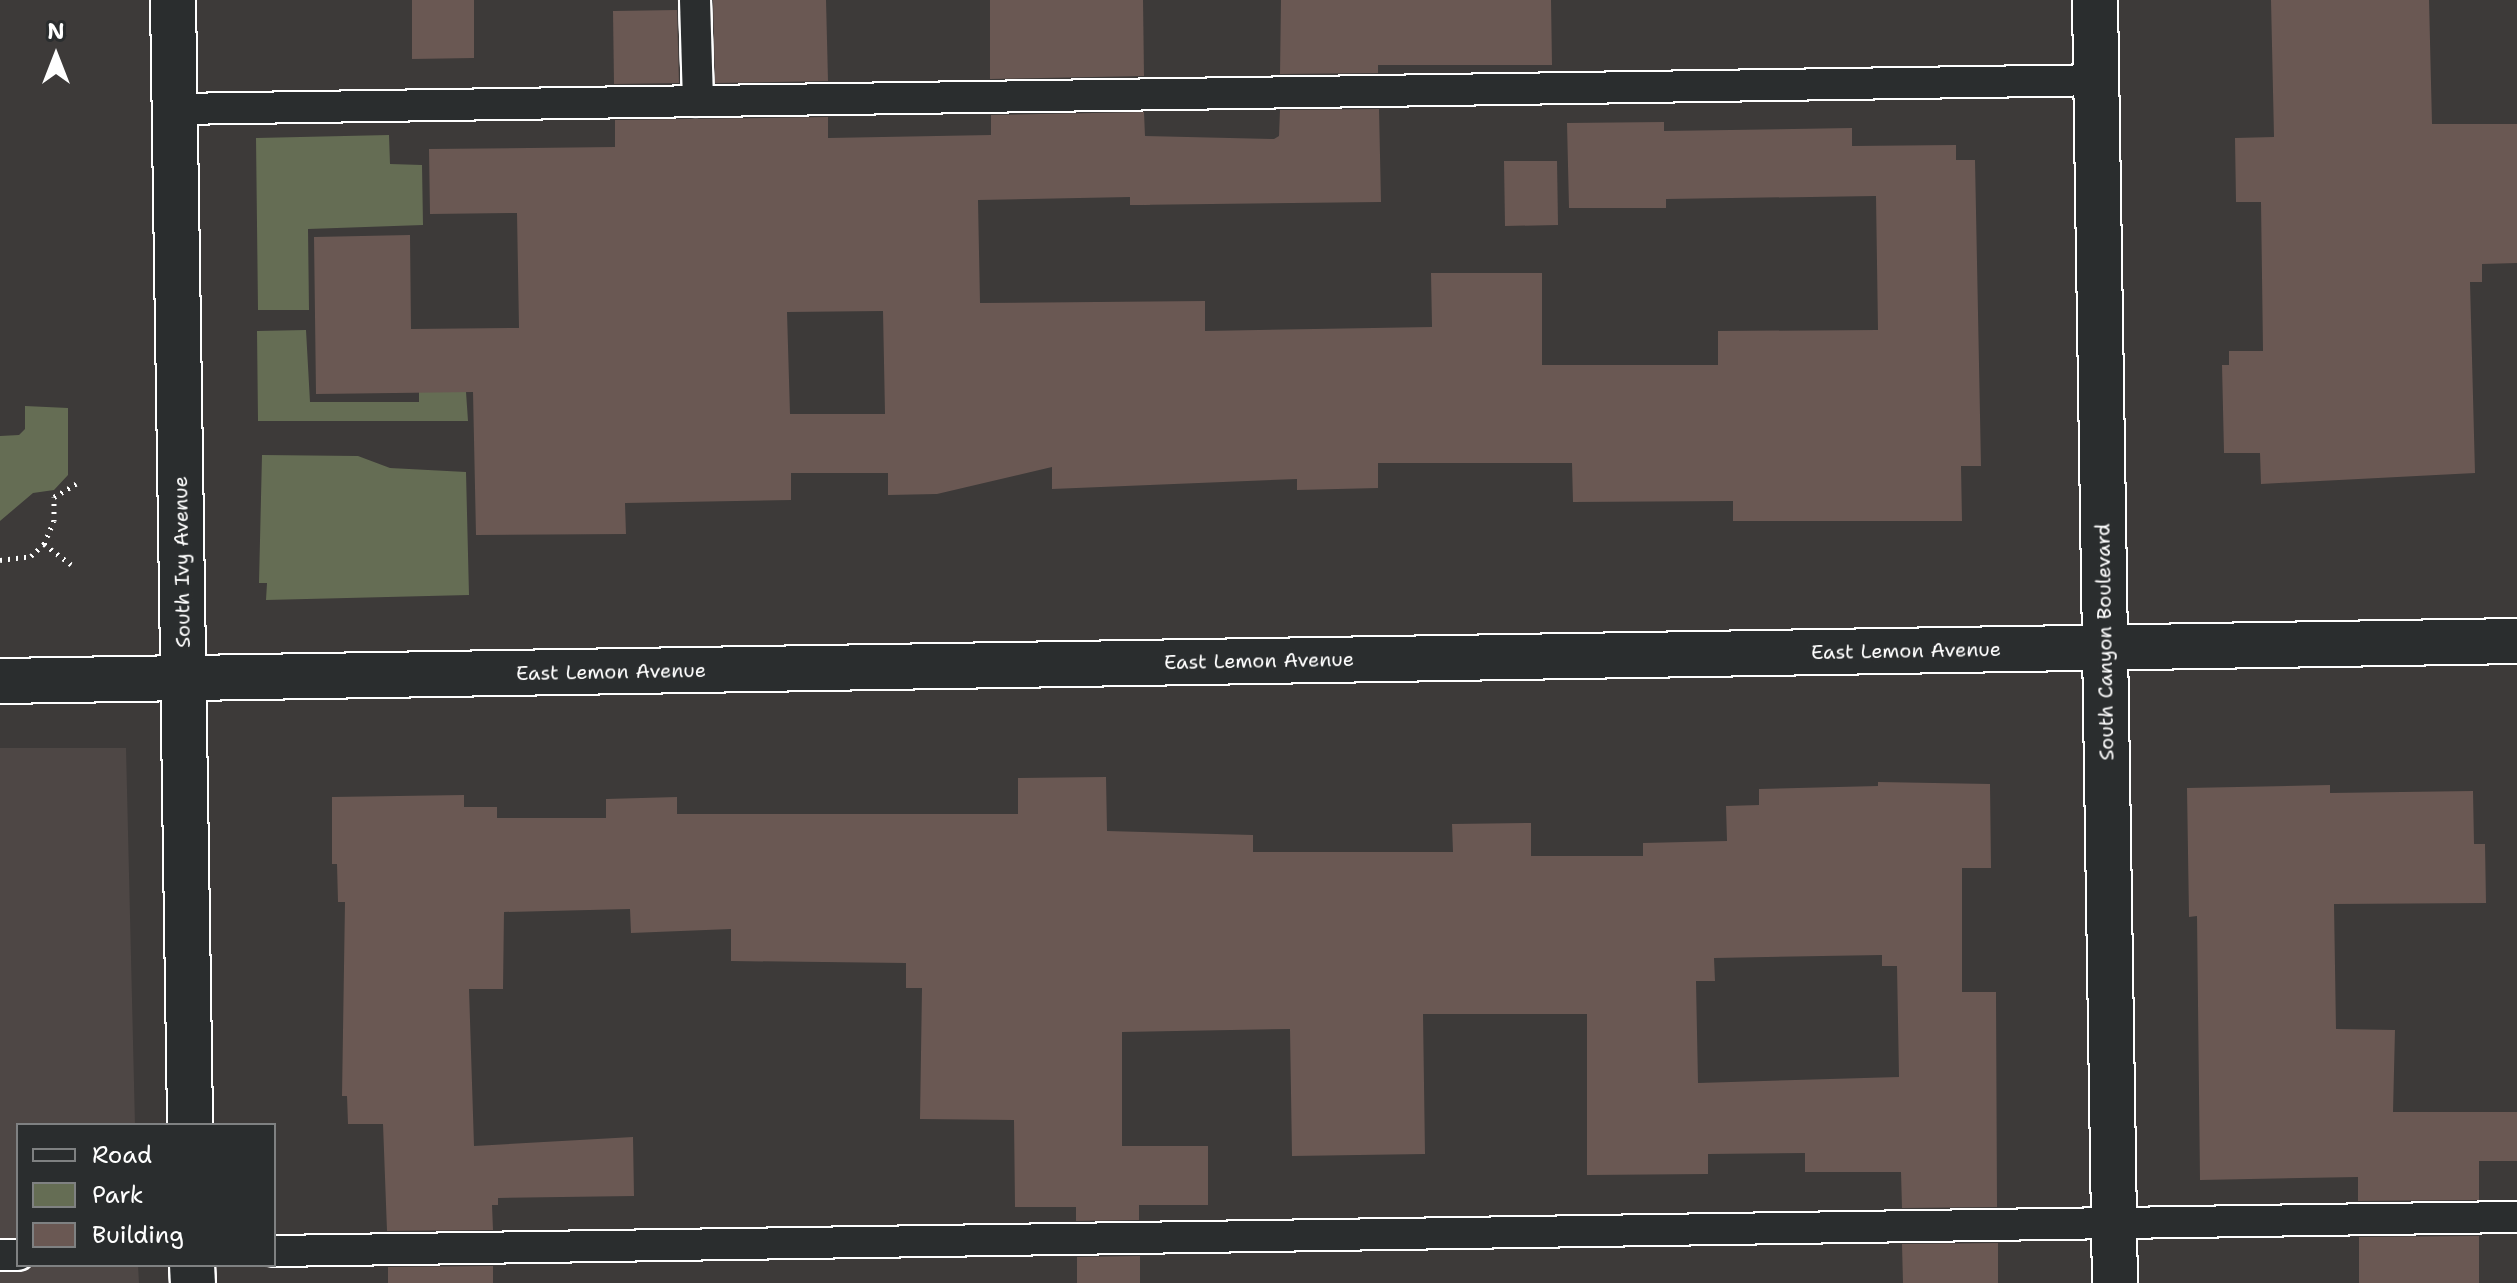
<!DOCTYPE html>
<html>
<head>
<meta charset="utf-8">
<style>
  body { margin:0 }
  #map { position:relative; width:2517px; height:1283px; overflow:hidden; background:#3d3a39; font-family:"Shantell Sans",sans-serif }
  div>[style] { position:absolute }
  .built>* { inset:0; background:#4e4745 }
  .green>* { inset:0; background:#656d54 }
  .building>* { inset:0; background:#6a5853 }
  .path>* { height:5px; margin-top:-2.5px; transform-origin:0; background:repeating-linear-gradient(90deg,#fff 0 2px,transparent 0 8px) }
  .roads { filter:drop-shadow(2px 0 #fff) drop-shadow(-2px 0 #fff) drop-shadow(0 2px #fff) drop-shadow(0 -2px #fff) }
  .lane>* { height:30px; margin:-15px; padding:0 15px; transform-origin:15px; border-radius:15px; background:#2a2d2e }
  .street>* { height:44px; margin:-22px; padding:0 22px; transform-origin:22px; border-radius:22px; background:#2a2d2e }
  span { translate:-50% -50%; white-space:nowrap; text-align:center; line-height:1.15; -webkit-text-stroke:6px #2a2d2e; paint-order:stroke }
  .street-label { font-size:20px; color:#fff }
  .legend { position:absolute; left:16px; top:1123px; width:260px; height:144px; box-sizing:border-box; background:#2a2d2e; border:2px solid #7f8182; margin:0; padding:10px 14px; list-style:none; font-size:24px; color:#fff }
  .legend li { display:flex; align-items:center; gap:16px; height:40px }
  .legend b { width:40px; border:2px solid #7f8182 }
  .north { position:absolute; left:16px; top:16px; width:80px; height:80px; -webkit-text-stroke:6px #2a2d2e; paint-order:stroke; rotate:0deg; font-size:22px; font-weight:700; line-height:32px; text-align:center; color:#fff }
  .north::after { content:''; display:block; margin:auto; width:28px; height:36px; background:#fff; clip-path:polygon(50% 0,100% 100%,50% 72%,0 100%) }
</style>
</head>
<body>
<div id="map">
  <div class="built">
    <div style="clip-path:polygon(0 748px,126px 748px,135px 1125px,18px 1125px,18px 1265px,138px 1265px,139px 1283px,0 1283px)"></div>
  </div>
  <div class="green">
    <div style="clip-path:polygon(389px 135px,390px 164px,422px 165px,423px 225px,308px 229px,309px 310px,258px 310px,256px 138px)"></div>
    <div style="clip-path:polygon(306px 330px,310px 402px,419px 402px,419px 348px,463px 348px,468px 421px,258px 421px,257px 331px)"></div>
    <div style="clip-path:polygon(25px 406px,68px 408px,68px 475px,54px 490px,33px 493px,0 521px,0 436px,19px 435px,25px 429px)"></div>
    <div style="clip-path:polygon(262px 455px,358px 456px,390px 468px,466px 472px,469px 595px,266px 600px,267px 583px,259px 583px)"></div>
  </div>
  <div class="building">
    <div style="clip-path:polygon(412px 0,474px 0,474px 58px,412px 59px)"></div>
    <div style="clip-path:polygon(713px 0,826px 0,828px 81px,715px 83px)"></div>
    <div style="clip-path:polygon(990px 0,1143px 0,1144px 76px,990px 79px)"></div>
    <div style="clip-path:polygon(1281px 0,1551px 0,1552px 65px,1378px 65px,1378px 73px,1280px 74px)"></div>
    <div style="clip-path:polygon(2271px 0,2429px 0,2432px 124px,2517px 124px,2517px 263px,2482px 264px,2482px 282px,2470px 282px,2475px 473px,2261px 484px,2260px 453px,2224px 453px,2222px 365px,2229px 365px,2229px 351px,2263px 351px,2261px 202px,2236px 202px,2235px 138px,2274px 137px)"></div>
    <div style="clip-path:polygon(677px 10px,679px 83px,614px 84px,613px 11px)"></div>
    <div style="clip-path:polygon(evenodd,1379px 109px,1381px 202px,1130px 205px,1130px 197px,978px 200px,980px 303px,1205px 301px,1205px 331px,1432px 327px,1431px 273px,1542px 273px,1542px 365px,1718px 365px,1718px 331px,1878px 330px,1876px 196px,1666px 199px,1666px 208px,1569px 208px,1567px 123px,1664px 122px,1664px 131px,1852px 128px,1852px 146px,1956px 145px,1956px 160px,1975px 160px,1981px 466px,1961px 466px,1962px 521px,1733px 521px,1733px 501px,1573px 502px,1572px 463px,1378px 463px,1378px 488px,1297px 490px,1297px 479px,1052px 489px,1052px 467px,937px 494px,888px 495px,888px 473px,791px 473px,791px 500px,625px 503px,626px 534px,476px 535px,473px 392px,316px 394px,314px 237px,410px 235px,411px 329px,519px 328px,517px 213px,430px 214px,429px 149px,615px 147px,615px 120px,828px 117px,828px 138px,991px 135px,991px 115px,1144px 112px,1145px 136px,1274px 139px,1279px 136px,1280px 110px,1379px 109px,883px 311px,885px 414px,790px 414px,787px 312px,883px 311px)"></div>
    <div style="clip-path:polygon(1504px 161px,1557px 161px,1558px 225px,1505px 226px)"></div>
    <div style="clip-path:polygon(evenodd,1106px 777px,1107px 831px,1253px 835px,1253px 852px,1453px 852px,1452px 824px,1531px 823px,1531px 856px,1643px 856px,1643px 843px,1727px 841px,1726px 806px,1759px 805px,1759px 789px,1878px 786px,1878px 782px,1990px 784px,1991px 868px,1962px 868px,1962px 992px,1996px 992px,1997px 1207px,1902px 1208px,1901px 1172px,1805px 1172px,1805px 1153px,1708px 1154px,1708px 1174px,1587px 1175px,1587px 1014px,1423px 1014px,1425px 1154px,1292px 1156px,1290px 1029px,1122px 1032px,1122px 1146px,1208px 1146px,1208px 1205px,1139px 1205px,1139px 1220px,1076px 1221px,1076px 1207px,1015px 1207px,1014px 1120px,920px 1119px,922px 988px,906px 988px,906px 963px,731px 961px,731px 929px,631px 933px,630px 909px,504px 912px,503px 989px,469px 989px,474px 1146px,633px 1137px,634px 1196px,498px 1198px,498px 1205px,492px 1205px,493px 1230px,387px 1231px,383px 1124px,348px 1124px,347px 1096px,342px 1096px,345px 902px,338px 902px,337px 864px,332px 864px,332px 797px,464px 795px,464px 807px,497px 807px,497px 818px,606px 818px,606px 799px,677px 797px,677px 814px,1018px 814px,1018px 778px,1106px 777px,1882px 955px,1882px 966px,1897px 966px,1899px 1077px,1698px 1083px,1696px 981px,1715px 981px,1714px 958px,1882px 955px)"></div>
    <div style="clip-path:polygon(2330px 785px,2330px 793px,2473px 791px,2474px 844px,2485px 844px,2486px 903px,2334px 904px,2336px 1029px,2395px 1030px,2393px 1112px,2517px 1112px,2517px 1161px,2479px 1161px,2479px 1200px,2358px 1201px,2358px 1177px,2200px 1180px,2197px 916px,2189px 917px,2187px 788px)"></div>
    <div style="clip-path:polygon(2479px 1236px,2479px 1283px,2359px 1283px,2359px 1237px)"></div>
    <div style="clip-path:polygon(1998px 1243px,1998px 1283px,1903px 1283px,1902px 1244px)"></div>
    <div style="clip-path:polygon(1140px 1256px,1140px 1283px,1077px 1283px,1077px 1257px)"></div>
    <div style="clip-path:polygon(493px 1266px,493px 1283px,388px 1283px,388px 1267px)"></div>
  </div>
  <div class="path">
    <div style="left:44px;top:544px;width:34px;rotate:37deg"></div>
    <div style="left:0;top:560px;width:31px;rotate:-7deg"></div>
    <div style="left:31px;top:556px;width:18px;rotate:-43deg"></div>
    <div style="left:44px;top:544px;width:25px;rotate:-67deg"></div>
    <div style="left:54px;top:521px;width:24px;rotate:-90deg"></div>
    <div style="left:54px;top:497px;width:26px;rotate:-31deg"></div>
  </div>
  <div class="roads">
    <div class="lane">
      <div style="left:695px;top:0;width:101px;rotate:88.3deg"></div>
      <div style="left:175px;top:109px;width:1922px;rotate:-0.86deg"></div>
      <div style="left:274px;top:1251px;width:2243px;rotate:-0.87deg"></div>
      <div style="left:0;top:1255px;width:18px"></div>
    </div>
    <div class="street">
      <div style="left:173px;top:0;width:1125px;rotate:89.13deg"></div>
      <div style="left:2095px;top:0;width:1283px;rotate:89.11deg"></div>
      <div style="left:0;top:681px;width:2517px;rotate:-0.91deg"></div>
      <div style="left:192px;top:1265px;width:18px;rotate:87deg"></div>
    </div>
  </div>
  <div class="street-label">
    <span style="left:182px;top:562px;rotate:-91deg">South Ivy Avenue</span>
    <span style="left:2105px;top:642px;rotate:-91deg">South Canyon Boulevard</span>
    <span style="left:1906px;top:651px;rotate:-1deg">East Lemon Avenue</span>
    <span style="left:1259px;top:661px;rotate:-1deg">East Lemon Avenue</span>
    <span style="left:611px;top:672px;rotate:-1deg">East Lemon Avenue</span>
  </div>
  <ul class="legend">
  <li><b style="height:10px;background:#2a2d2e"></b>Road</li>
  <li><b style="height:22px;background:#656d54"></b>Park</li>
  <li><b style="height:22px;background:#6a5853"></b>Building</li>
  </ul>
  <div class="north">N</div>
</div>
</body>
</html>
